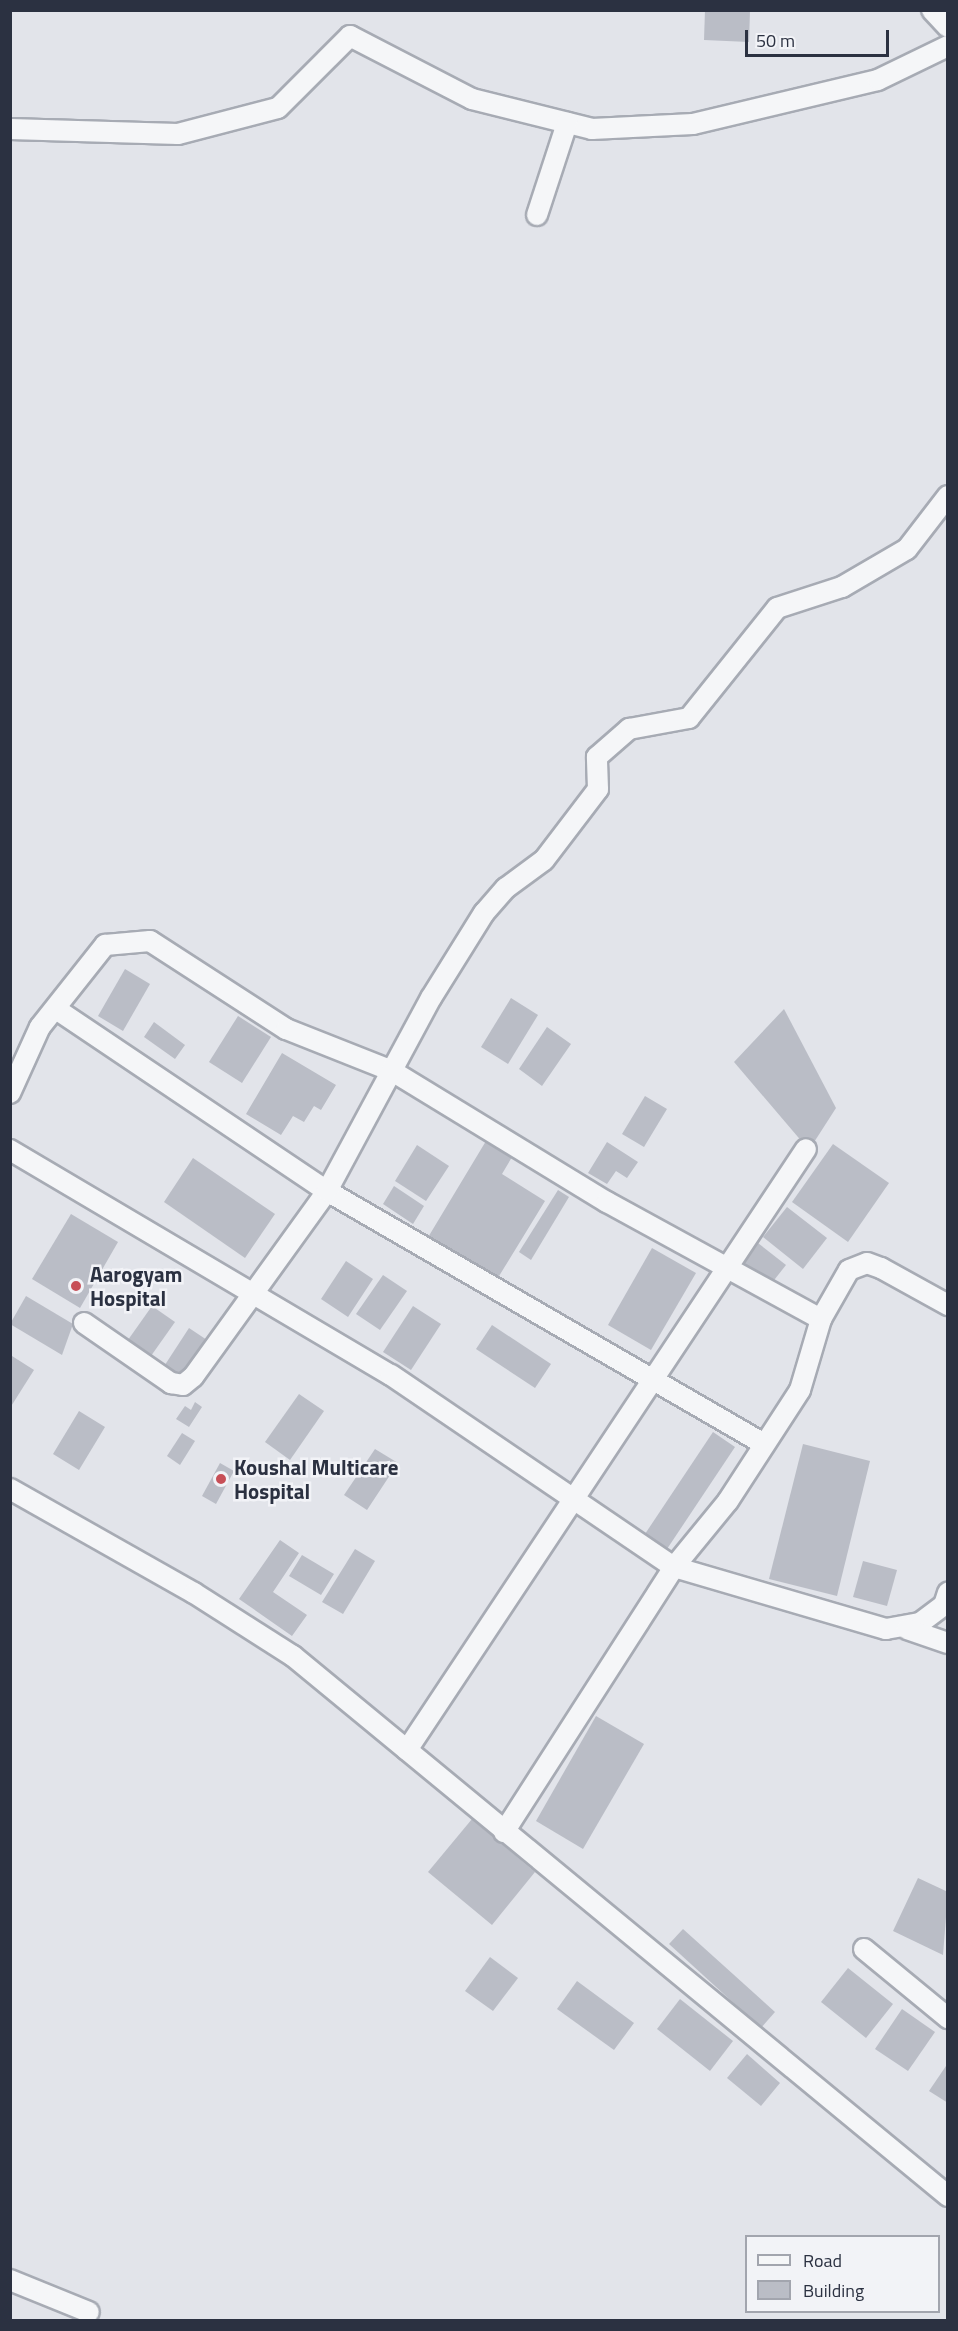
<!DOCTYPE html>
<html>
<head>
<meta charset="utf-8">
<style>
  body { margin:0 }
  #map { position:relative; width:958px; height:2331px; overflow:hidden; background:#e2e4ea; font-family:"Titillium Web",sans-serif }
  div>[style] { position:absolute }
  .building>* { inset:0; background:#babdc6 }
  .roads { filter:drop-shadow(2px 0 #a7abb4) drop-shadow(-2px 0 #a7abb4) drop-shadow(0 2px #a7abb4) drop-shadow(0 -2px #a7abb4) }
  .street>* { height:20px; margin:-10px; padding:0 10px; transform-origin:10px; border-radius:10px; background:#f5f6f8 }
  .dots>* { width:16px; height:16px; translate:-50% -50%; box-sizing:border-box; border:3px solid #f2f3f7; border-radius:50% }
  span { translate:-50% -50%; white-space:nowrap; text-align:center; line-height:1.15; -webkit-text-stroke:5px #f2f3f7; paint-order:stroke }
  .poi-label { font-size:21px; color:#2b3141; font-weight:700 }
  .left { translate:0 -50%; text-align:left }
  .frame { position:absolute; inset:0; border:12px solid #2b3141; pointer-events:none }
  .legend { position:absolute; left:745px; top:2235px; width:195px; height:78px; box-sizing:border-box; background:#f2f3f7; border:2px solid #a2a5ae; margin:0; padding:8px 10px; list-style:none; font-size:18px; color:#2b3141 }
  .legend li { display:flex; align-items:center; gap:12px; height:30px }
  .legend b { width:30px; border:2px solid #a2a5ae }
  .scale { position:absolute; left:745px; top:30px; width:144px; height:27px; box-sizing:border-box; border:3px solid #2b3141; border-top:0; padding-left:8px; font-size:18px; line-height:21px; white-space:nowrap; color:#2b3141; -webkit-text-stroke:4px #f2f3f7; paint-order:stroke }
</style>
</head>
<body>
<div id="map">
  <div class="building">
    <div style="clip-path:polygon(705px 10px,750px 10px,749px 42px,704px 40px)"></div>
    <div style="clip-path:polygon(125px 969px,150px 984px,123px 1031px,98px 1016px)"></div>
    <div style="clip-path:polygon(511px 998px,538px 1015px,508px 1064px,481px 1047px)"></div>
    <div style="clip-path:polygon(784px 1009px,836px 1108px,809px 1150px,734px 1062px)"></div>
    <div style="clip-path:polygon(238px 1016px,271px 1037px,242px 1083px,209px 1062px)"></div>
    <div style="clip-path:polygon(154px 1022px,185px 1045px,175px 1059px,144px 1037px)"></div>
    <div style="clip-path:polygon(547px 1027px,571px 1044px,542px 1086px,519px 1069px)"></div>
    <div style="clip-path:polygon(282px 1053px,336px 1085px,321px 1110px,314px 1106px,304px 1122px,293px 1116px,281px 1135px,246px 1114px)"></div>
    <div style="clip-path:polygon(645px 1096px,667px 1109px,644px 1147px,622px 1134px)"></div>
    <div style="clip-path:polygon(489px 1136px,515px 1152px,502px 1174px,545px 1201px,496px 1281px,427px 1239px)"></div>
    <div style="clip-path:polygon(607px 1142px,638px 1162px,627px 1178px,616px 1171px,607px 1184px,588px 1173px)"></div>
    <div style="clip-path:polygon(833px 1144px,889px 1183px,848px 1242px,792px 1202px)"></div>
    <div style="clip-path:polygon(417px 1145px,449px 1166px,426px 1201px,395px 1181px)"></div>
    <div style="clip-path:polygon(193px 1158px,275px 1214px,245px 1258px,164px 1202px)"></div>
    <div style="clip-path:polygon(394px 1186px,424px 1206px,413px 1224px,383px 1204px)"></div>
    <div style="clip-path:polygon(558px 1190px,569px 1197px,531px 1260px,519px 1252px)"></div>
    <div style="clip-path:polygon(787px 1207px,827px 1238px,803px 1269px,763px 1237px)"></div>
    <div style="clip-path:polygon(71px 1214px,118px 1242px,80px 1308px,32px 1279px)"></div>
    <div style="clip-path:polygon(758px 1243px,786px 1265px,771px 1284px,743px 1262px)"></div>
    <div style="clip-path:polygon(652px 1248px,696px 1273px,651px 1350px,608px 1325px)"></div>
    <div style="clip-path:polygon(346px 1261px,373px 1279px,348px 1317px,321px 1299px)"></div>
    <div style="clip-path:polygon(383px 1275px,407px 1291px,380px 1330px,356px 1314px)"></div>
    <div style="clip-path:polygon(26px 1296px,73px 1324px,62px 1355px,10px 1324px)"></div>
    <div style="clip-path:polygon(152px 1306px,175px 1322px,146px 1363px,123px 1347px)"></div>
    <div style="clip-path:polygon(413px 1306px,441px 1324px,411px 1370px,383px 1352px)"></div>
    <div style="clip-path:polygon(492px 1325px,551px 1364px,535px 1388px,476px 1349px)"></div>
    <div style="clip-path:polygon(189px 1328px,210px 1342px,181px 1388px,159px 1374px)"></div>
    <div style="clip-path:polygon(12px 1356px,34px 1370px,10px 1408px,10px 1358px)"></div>
    <div style="clip-path:polygon(299px 1394px,324px 1411px,290px 1460px,265px 1442px)"></div>
    <div style="clip-path:polygon(195px 1402px,202px 1407px,189px 1427px,176px 1419px,185px 1406px,191px 1410px)"></div>
    <div style="clip-path:polygon(79px 1411px,105px 1427px,79px 1470px,53px 1454px)"></div>
    <div style="clip-path:polygon(713px 1432px,735px 1447px,667px 1549px,645px 1534px)"></div>
    <div style="clip-path:polygon(182px 1433px,195px 1441px,180px 1465px,167px 1456px)"></div>
    <div style="clip-path:polygon(803px 1444px,870px 1461px,837px 1596px,769px 1579px)"></div>
    <div style="clip-path:polygon(375px 1449px,398px 1463px,367px 1510px,344px 1495px)"></div>
    <div style="clip-path:polygon(220px 1463px,234px 1471px,216px 1504px,202px 1496px)"></div>
    <div style="clip-path:polygon(280px 1540px,299px 1553px,273px 1592px,307px 1615px,292px 1636px,239px 1599px)"></div>
    <div style="clip-path:polygon(355px 1549px,375px 1561px,343px 1614px,322px 1602px)"></div>
    <div style="clip-path:polygon(302px 1555px,334px 1574px,321px 1595px,289px 1576px)"></div>
    <div style="clip-path:polygon(863px 1561px,897px 1570px,887px 1606px,853px 1597px)"></div>
    <div style="clip-path:polygon(596px 1716px,644px 1744px,583px 1849px,536px 1821px)"></div>
    <div style="clip-path:polygon(472px 1819px,535px 1872px,492px 1925px,428px 1872px)"></div>
    <div style="clip-path:polygon(918px 1878px,948px 1892px,943px 1955px,893px 1931px)"></div>
    <div style="clip-path:polygon(683px 1929px,775px 2012px,761px 2028px,669px 1944px)"></div>
    <div style="clip-path:polygon(490px 1957px,518px 1978px,493px 2011px,465px 1991px)"></div>
    <div style="clip-path:polygon(848px 1968px,893px 2004px,866px 2038px,821px 2002px)"></div>
    <div style="clip-path:polygon(577px 1981px,634px 2023px,614px 2050px,557px 2009px)"></div>
    <div style="clip-path:polygon(680px 1999px,733px 2041px,710px 2071px,657px 2029px)"></div>
    <div style="clip-path:polygon(902px 2009px,935px 2032px,908px 2071px,875px 2049px)"></div>
    <div style="clip-path:polygon(747px 2054px,780px 2083px,761px 2106px,727px 2078px)"></div>
    <div style="clip-path:polygon(948px 2063px,948px 2103px,929px 2091px)"></div>
  </div>
  <div class="roads">
    <div class="street">
      <div style="left:932px;top:10px;width:23px;rotate:47deg"></div>
      <div style="left:10px;top:129px;width:168px;rotate:1.7deg"></div>
      <div style="left:178px;top:134px;width:103px;rotate:-14.6deg"></div>
      <div style="left:278px;top:108px;width:102px;rotate:-45deg"></div>
      <div style="left:350px;top:36px;width:137px;rotate:27.3deg"></div>
      <div style="left:472px;top:99px;width:124px;rotate:14deg"></div>
      <div style="left:592px;top:129px;width:101px;rotate:-2.8deg"></div>
      <div style="left:693px;top:124px;width:190px;rotate:-13.4deg"></div>
      <div style="left:878px;top:80px;width:78px;rotate:-25.9deg"></div>
      <div style="left:537px;top:215px;width:97px;rotate:-71.9deg"></div>
      <div style="left:56px;top:1009px;width:326px;rotate:33.9deg"></div>
      <div style="left:327px;top:1191px;width:505px;rotate:30.07deg"></div>
      <div style="left:10px;top:1093px;width:72px;rotate:-65.6deg"></div>
      <div style="left:40px;top:1027px;width:105px;rotate:-51.6deg"></div>
      <div style="left:105px;top:945px;width:45px;rotate:-5.1deg"></div>
      <div style="left:150px;top:941px;width:162px;rotate:32.9deg"></div>
      <div style="left:286px;top:1029px;width:114px;rotate:21.6deg"></div>
      <div style="left:392px;top:1071px;width:252px;rotate:31.4deg"></div>
      <div style="left:607px;top:1202px;width:244px;rotate:28.7deg"></div>
      <div style="left:10px;top:1150px;width:442px;rotate:30.6deg"></div>
      <div style="left:391px;top:1375px;width:342px;rotate:34.2deg"></div>
      <div style="left:674px;top:1567px;width:221px;rotate:16.3deg"></div>
      <div style="left:886px;top:1629px;width:35px;rotate:-10deg"></div>
      <div style="left:920px;top:1623px;width:30px;rotate:-37deg"></div>
      <div style="left:944px;top:1605px;width:13px;rotate:-72deg"></div>
      <div style="left:84px;top:1323px;width:106px;rotate:34.6deg"></div>
      <div style="left:171px;top:1383px;width:12px;rotate:9deg"></div>
      <div style="left:183px;top:1385px;width:13px;rotate:-39deg"></div>
      <div style="left:193px;top:1377px;width:229px;rotate:-54.2deg"></div>
      <div style="left:327px;top:1191px;width:219px;rotate:-61.7deg"></div>
      <div style="left:431px;top:998px;width:100px;rotate:-58.1deg"></div>
      <div style="left:484px;top:913px;width:33px;rotate:-49deg"></div>
      <div style="left:506px;top:888px;width:47px;rotate:-36.4deg"></div>
      <div style="left:544px;top:860px;width:89px;rotate:-52.7deg"></div>
      <div style="left:598px;top:789px;width:32px;rotate:-92deg"></div>
      <div style="left:597px;top:757px;width:43px;rotate:-41.2deg"></div>
      <div style="left:629px;top:729px;width:61px;rotate:-10.4deg"></div>
      <div style="left:689px;top:718px;width:141px;rotate:-51.3deg"></div>
      <div style="left:777px;top:608px;width:68px;rotate:-17.9deg"></div>
      <div style="left:842px;top:587px;width:75px;rotate:-30.3deg"></div>
      <div style="left:907px;top:549px;width:67px;rotate:-52.3deg"></div>
      <div style="left:10px;top:1489px;width:211px;rotate:29.5deg"></div>
      <div style="left:194px;top:1593px;width:117px;rotate:32.5deg"></div>
      <div style="left:293px;top:1656px;width:849px;rotate:39.5deg"></div>
      <div style="left:907px;top:1629px;width:43px;rotate:18.9deg"></div>
      <div style="left:407px;top:1750px;width:721px;rotate:-56.42deg"></div>
      <div style="left:504px;top:1832px;width:315px;rotate:-57.3deg"></div>
      <div style="left:674px;top:1567px;width:85px;rotate:-50.7deg"></div>
      <div style="left:728px;top:1501px;width:132px;rotate:-57deg"></div>
      <div style="left:800px;top:1390px;width:74px;rotate:-73.5deg"></div>
      <div style="left:821px;top:1319px;width:56px;rotate:-60.3deg"></div>
      <div style="left:849px;top:1270px;width:19px;rotate:-21deg"></div>
      <div style="left:867px;top:1263px;width:15px;rotate:20deg"></div>
      <div style="left:881px;top:1268px;width:77px;rotate:28.9deg"></div>
      <div style="left:864px;top:1949px;width:109px;rotate:39.4deg"></div>
      <div style="left:10px;top:2280px;width:85px;rotate:22.1deg"></div>
    </div>
  </div>
  <div class="dots">
    <div style="left:76px;top:1286px;background:#c74f57"></div>
    <div style="left:221px;top:1479px;background:#c74f57"></div>
  </div>
  <div class="poi-label">
    <span class="left" style="left:90px;top:1286px">Aarogyam<br>Hospital</span>
    <span class="left" style="left:234px;top:1479px">Koushal Multicare<br>Hospital</span>
  </div>
  <div class="frame"></div>
  <ul class="legend">
  <li><b style="height:8px;background:#f5f6f8"></b>Road</li>
  <li><b style="height:16px;background:#babdc6"></b>Building</li>
  </ul>
  <div class="scale">50 m</div>
</div>
</body>
</html>
